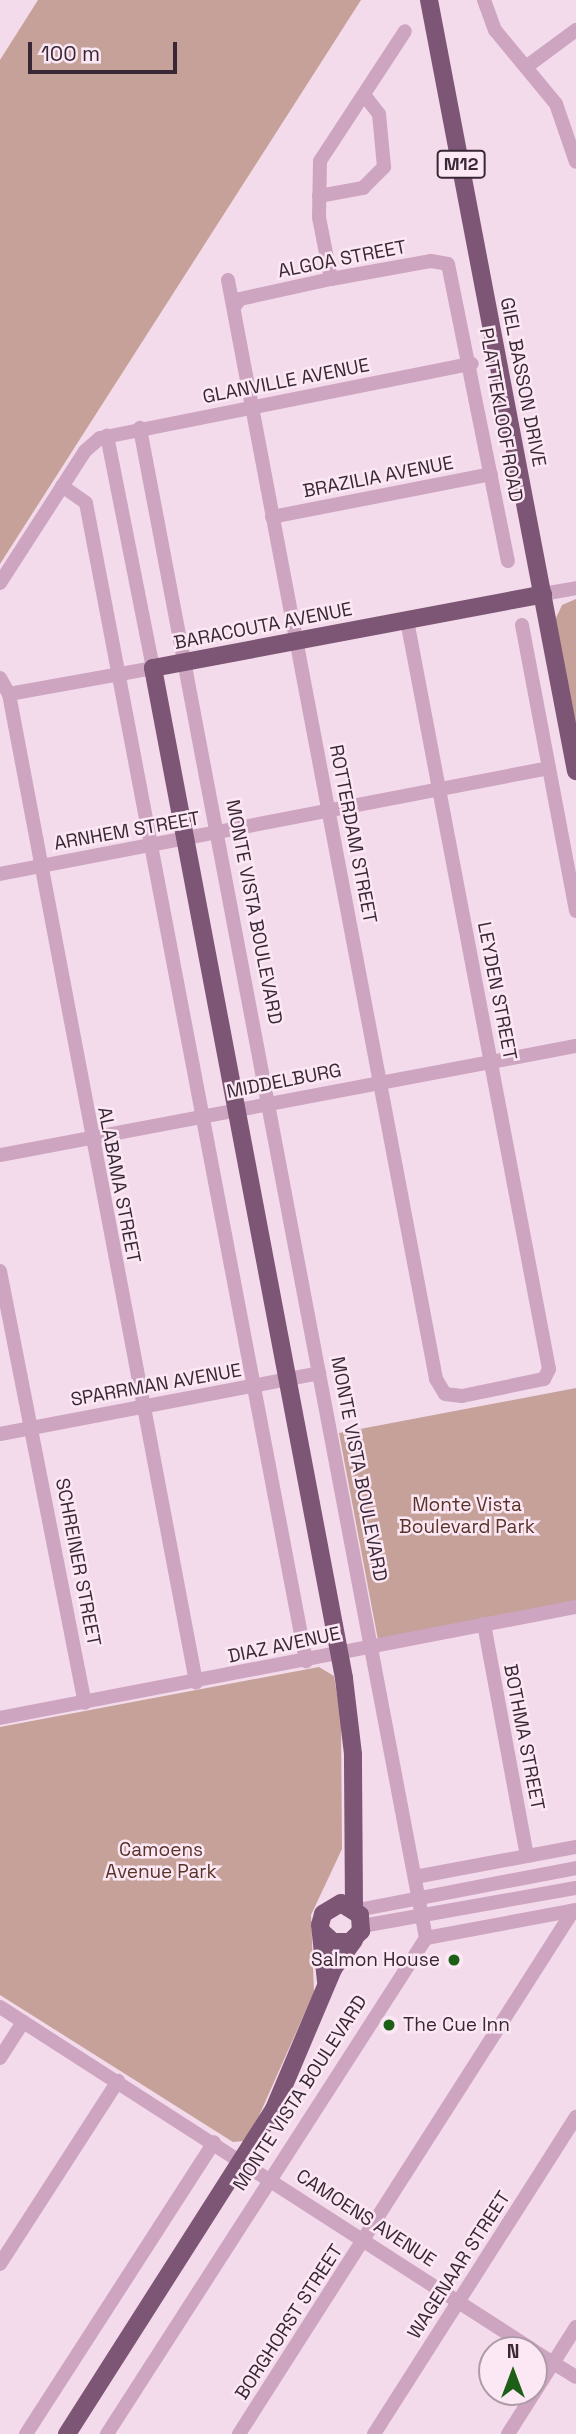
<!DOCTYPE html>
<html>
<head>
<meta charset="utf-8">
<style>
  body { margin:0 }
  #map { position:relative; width:576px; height:2434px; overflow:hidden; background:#f4dbeb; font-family:"Space Grotesk",sans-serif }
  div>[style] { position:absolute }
  .green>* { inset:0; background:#c5a199 }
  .minor>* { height:14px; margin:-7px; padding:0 7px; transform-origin:7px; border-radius:7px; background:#cea5c1 }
  .major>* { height:18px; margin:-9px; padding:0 9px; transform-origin:9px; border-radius:9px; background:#7d5675 }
  .dots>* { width:19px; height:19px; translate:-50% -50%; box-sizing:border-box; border:4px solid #fbe8f4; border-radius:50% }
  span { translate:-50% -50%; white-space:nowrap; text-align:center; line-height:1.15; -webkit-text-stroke:5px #fbe8f4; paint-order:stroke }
  .shield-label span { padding:2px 5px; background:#fbe8f4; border:2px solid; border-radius:5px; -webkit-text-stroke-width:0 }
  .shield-label { font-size:18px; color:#392736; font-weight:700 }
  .street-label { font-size:19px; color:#392736 }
  .park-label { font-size:19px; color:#5a3328 }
  .poi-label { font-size:19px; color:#392736 }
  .right { translate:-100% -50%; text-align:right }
  .left { translate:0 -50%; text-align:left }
  .north { position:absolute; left:478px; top:2336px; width:70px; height:70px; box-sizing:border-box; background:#fbe8f4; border:2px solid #ad9ba8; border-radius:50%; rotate:0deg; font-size:19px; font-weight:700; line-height:28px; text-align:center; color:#392736 }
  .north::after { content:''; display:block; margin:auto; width:24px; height:32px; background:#1e5f18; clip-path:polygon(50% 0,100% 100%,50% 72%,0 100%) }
  .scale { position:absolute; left:28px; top:42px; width:149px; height:32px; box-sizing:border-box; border:4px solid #392736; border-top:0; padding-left:9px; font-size:21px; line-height:24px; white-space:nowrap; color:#392736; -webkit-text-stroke:5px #fbe8f4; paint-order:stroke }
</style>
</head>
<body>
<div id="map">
  <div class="green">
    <div style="clip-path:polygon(38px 0,361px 0,0 564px,0 60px)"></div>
    <div style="clip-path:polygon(576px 599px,576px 735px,555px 620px,562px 605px)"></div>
    <div style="clip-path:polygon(576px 1388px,576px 1602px,378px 1640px,339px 1433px)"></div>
    <div style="clip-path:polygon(319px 1667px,334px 1676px,341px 1720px,342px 1849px,311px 1915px,314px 1992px,258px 2118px,244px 2141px,233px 2142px,0 1995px,0 1727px)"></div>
  </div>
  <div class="minor">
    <div style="left:484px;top:0;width:32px;rotate:70deg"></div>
    <div style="left:495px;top:30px;width:96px;rotate:50.5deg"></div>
    <div style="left:556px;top:104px;width:61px;rotate:71deg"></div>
    <div style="left:526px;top:67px;width:62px;rotate:-36.5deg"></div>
    <div style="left:319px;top:196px;width:45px;rotate:-10.3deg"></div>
    <div style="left:363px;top:188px;width:30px;rotate:-45deg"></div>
    <div style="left:384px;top:167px;width:53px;rotate:-95.4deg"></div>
    <div style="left:379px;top:114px;width:24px;rotate:-128deg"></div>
    <div style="left:331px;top:279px;width:63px;rotate:-101deg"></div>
    <div style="left:319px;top:217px;width:56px;rotate:-89deg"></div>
    <div style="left:320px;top:161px;width:155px;rotate:-56.8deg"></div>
    <div style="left:228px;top:280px;width:1119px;rotate:79.28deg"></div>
    <div style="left:436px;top:1379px;width:17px;rotate:59deg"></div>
    <div style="left:445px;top:1394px;width:17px;rotate:7deg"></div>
    <div style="left:462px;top:1396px;width:84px;rotate:-11.7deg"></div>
    <div style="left:544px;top:1379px;width:11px;rotate:-63deg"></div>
    <div style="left:549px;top:1369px;width:762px;rotate:-100.74deg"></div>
    <div style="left:234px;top:307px;width:10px;rotate:-53deg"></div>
    <div style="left:240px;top:299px;width:93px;rotate:-12.4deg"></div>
    <div style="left:331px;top:279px;width:102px;rotate:-10.2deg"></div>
    <div style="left:431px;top:261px;width:17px;rotate:10deg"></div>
    <div style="left:448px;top:264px;width:303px;rotate:78.6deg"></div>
    <div style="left:62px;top:486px;width:29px;rotate:35deg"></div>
    <div style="left:86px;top:503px;width:1179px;rotate:79.24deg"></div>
    <div style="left:272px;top:517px;width:223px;rotate:-11.1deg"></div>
    <div style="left:0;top:583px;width:157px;rotate:-57.2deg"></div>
    <div style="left:85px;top:451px;width:20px;rotate:-41deg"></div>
    <div style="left:100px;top:438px;width:379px;rotate:-11.3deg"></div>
    <div style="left:543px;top:594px;width:34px;rotate:-10deg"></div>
    <div style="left:522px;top:625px;width:291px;rotate:79.3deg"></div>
    <div style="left:0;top:678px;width:18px;rotate:61deg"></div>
    <div style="left:9px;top:694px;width:146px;rotate:-10.2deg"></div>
    <div style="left:153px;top:668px;width:237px;rotate:-101.2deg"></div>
    <div style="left:9px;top:694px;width:1006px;rotate:79.28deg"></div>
    <div style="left:0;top:874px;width:559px;rotate:-10.93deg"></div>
    <div style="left:0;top:1155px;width:586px;rotate:-10.72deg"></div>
    <div style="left:0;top:1271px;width:440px;rotate:78.9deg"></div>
    <div style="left:0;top:1434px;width:325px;rotate:-10.8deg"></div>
    <div style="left:484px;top:1624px;width:236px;rotate:79.5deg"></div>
    <div style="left:0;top:1718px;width:587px;rotate:-10.91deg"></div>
    <div style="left:415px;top:1877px;width:164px;rotate:-10.6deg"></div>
    <div style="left:358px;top:1910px;width:222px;rotate:-10.9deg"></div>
    <div style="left:362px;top:1926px;width:217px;rotate:-10.1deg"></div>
    <div style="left:426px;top:1938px;width:153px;rotate:-10.6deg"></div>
    <div style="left:0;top:2007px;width:634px;rotate:32.76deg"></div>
    <div style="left:0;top:2058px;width:43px;rotate:-57.4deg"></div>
    <div style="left:0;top:2264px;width:218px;rotate:-57.2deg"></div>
    <div style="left:534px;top:2351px;width:49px;rotate:31.8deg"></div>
    <div style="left:26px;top:2434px;width:347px;rotate:-57.2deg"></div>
    <div style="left:107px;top:2434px;width:590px;rotate:-57.25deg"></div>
    <div style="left:426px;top:1938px;width:1537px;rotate:-100.73deg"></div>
    <div style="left:239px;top:2434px;width:621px;rotate:-57.44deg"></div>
    <div style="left:374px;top:2434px;width:376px;rotate:-57.5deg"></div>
    <div style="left:508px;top:2434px;width:127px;rotate:-57.6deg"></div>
  </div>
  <div class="major">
    <div style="left:429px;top:0;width:785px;rotate:79.21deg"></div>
    <div style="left:354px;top:1907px;width:153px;rotate:-90.4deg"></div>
    <div style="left:353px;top:1754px;width:77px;rotate:-96.8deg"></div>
    <div style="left:344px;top:1678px;width:1028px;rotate:-100.71deg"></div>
    <div style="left:153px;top:668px;width:397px;rotate:-10.7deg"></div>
    <div style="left:323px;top:1933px;width:13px;rotate:42deg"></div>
    <div style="left:333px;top:1942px;width:17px"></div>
    <div style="left:350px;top:1942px;width:16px;rotate:-45deg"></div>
    <div style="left:361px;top:1931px;width:16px;rotate:-94deg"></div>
    <div style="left:360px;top:1915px;width:22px;rotate:-148deg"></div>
    <div style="left:341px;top:1903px;width:21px;rotate:149deg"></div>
    <div style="left:323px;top:1914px;width:11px;rotate:105deg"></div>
    <div style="left:320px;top:1925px;width:56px;rotate:83.9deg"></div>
    <div style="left:67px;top:2434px;width:385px;rotate:-57.5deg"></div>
    <div style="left:274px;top:2109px;width:152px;rotate:-67.1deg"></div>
    <div style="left:333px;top:1969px;width:36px;rotate:-54deg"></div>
  </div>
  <div class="dots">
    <div style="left:454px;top:1960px;background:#1e5f18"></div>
    <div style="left:389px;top:2025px;background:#1e5f18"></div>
  </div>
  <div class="shield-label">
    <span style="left:461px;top:164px">M12</span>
  </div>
  <div class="street-label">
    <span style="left:342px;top:259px;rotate:-11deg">ALGOA STREET</span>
    <span style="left:286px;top:381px;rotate:-11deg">GLANVILLE AVENUE</span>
    <span style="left:523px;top:382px;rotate:79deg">GIEL BASSON DRIVE</span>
    <span style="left:501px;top:415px;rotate:80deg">PLATTEKLOOF ROAD</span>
    <span style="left:378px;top:477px;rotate:-11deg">BRAZILIA AVENUE</span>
    <span style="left:263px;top:626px;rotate:-11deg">BARACOUTA AVENUE</span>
    <span style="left:127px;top:831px;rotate:-10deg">ARNHEM STREET</span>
    <span style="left:353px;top:834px;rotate:79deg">ROTTERDAM STREET</span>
    <span style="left:254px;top:912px;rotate:79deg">MONTE VISTA BOULEVARD</span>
    <span style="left:497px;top:991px;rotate:79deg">LEYDEN STREET</span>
    <span style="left:284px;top:1081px;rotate:-11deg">MIDDELBURG</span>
    <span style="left:119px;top:1185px;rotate:79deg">ALABAMA STREET</span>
    <span style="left:156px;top:1385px;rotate:-10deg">SPARRMAN AVENUE</span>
    <span style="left:359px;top:1469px;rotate:79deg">MONTE VISTA BOULEVARD</span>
    <span style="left:78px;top:1562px;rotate:79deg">SCHREINER STREET</span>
    <span style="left:284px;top:1645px;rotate:-12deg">DIAZ AVENUE</span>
    <span style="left:524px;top:1737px;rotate:79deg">BOTHMA STREET</span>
    <span style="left:300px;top:2093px;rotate:-57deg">MONTE VISTA BOULEVARD</span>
    <span style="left:366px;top:2218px;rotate:33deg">CAMOENS AVENUE</span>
    <span style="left:459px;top:2265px;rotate:-57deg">WAGENAAR STREET</span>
    <span style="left:289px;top:2322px;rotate:-57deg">BORGHORST STREET</span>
  </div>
  <div class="park-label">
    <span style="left:467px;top:1516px">Monte Vista<br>Boulevard Park</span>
    <span style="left:161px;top:1861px">Camoens<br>Avenue Park</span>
  </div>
  <div class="poi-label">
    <span class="right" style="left:440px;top:1960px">Salmon House</span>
    <span class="left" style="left:403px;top:2025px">The Cue Inn</span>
  </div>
  <div class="north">N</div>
  <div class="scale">100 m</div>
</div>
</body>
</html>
